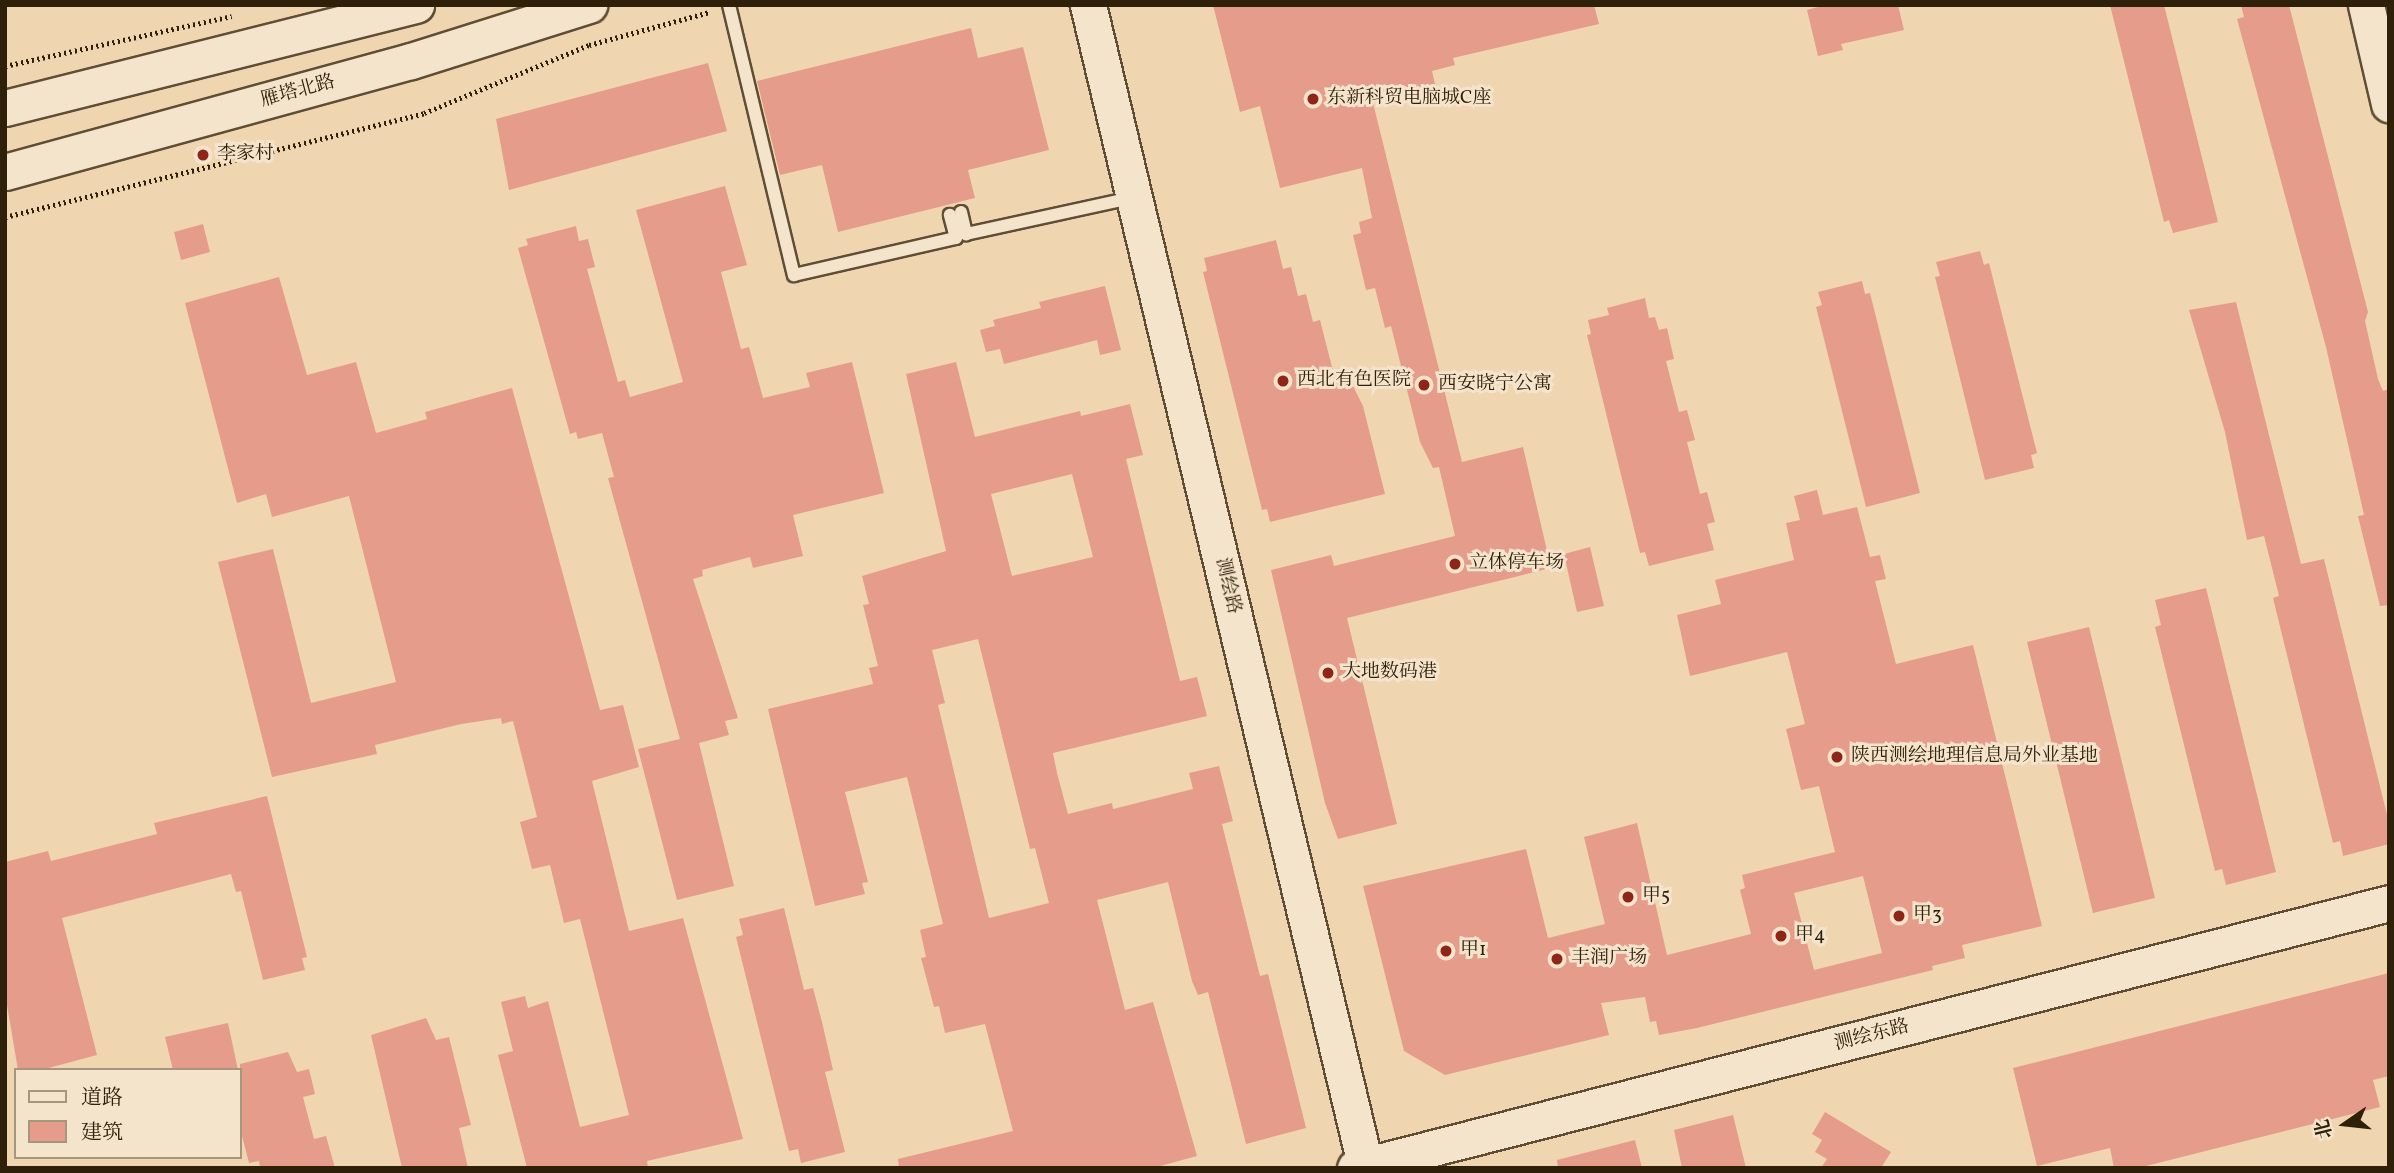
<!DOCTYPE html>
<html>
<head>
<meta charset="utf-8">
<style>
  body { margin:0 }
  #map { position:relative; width:2394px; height:1173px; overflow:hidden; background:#efd6b1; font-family:Vollkorn,"Noto Serif SC",serif }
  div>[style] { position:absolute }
  .building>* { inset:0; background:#e59c8b }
  .path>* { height:4.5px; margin-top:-2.25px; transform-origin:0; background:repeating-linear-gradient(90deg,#2f200a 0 2px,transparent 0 5.5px) }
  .roads { filter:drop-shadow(2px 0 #5f4e34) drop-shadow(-2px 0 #5f4e34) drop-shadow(0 2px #5f4e34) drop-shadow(0 -2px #5f4e34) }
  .lane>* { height:12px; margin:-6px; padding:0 6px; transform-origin:6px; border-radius:6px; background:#f5e4cc }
  .secondary>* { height:35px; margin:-17.5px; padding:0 17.5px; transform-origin:17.5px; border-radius:17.5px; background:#f5e4cc }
  .dots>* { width:19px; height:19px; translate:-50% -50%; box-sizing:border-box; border:4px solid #f5e4cc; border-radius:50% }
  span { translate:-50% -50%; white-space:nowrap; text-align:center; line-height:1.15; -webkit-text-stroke:6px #f5e4cc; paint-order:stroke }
  .street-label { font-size:19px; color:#2f200a }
  .poi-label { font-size:19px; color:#2f200a }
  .left { translate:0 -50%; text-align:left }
  .frame { position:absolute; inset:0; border:7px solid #2f200a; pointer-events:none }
  .legend { position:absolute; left:14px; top:1068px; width:228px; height:91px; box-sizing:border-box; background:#f5e4cc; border:2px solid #a6967e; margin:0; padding:9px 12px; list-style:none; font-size:21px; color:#2f200a }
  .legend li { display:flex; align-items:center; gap:14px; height:35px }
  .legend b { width:35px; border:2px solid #a6967e }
  .north { position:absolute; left:2310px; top:1089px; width:70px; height:70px; -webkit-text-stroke:5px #f5e4cc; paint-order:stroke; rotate:256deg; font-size:19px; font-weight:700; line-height:28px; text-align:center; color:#2f200a }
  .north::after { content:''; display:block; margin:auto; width:24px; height:32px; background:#2f200a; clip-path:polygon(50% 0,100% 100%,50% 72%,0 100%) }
</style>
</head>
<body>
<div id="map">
  <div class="building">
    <div style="clip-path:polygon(1213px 5px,1594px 5px,1599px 24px,1453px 58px,1455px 65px,1432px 71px,1435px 84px,1373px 103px,1462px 462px,1523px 447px,1551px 568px,1347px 618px,1397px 824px,1338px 839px,1325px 803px,1271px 570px,1331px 555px,1334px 566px,1455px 536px,1439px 467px,1433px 468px,1420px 442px,1391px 326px,1385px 328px,1375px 288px,1366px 290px,1353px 235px,1361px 233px,1359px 222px,1372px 218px,1362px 168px,1280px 188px,1260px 106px,1240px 112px)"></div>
    <div style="clip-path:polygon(1825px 5px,1898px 5px,1904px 30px,1841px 44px,1843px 50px,1818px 56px,1807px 10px)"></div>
    <div style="clip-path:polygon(2110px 5px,2164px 5px,2218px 222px,2173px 233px,2169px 220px,2164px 222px)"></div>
    <div style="clip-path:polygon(2241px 5px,2289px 5px,2368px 312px,2365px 321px,2378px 379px,2383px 391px,2389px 389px,2389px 605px,2380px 606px,2358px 516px,2364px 515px,2326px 347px,2237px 19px,2244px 17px)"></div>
    <div style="clip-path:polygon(971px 28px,978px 58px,1023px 47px,1049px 150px,968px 170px,975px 198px,838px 232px,822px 165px,780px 175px,757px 81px)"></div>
    <div style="clip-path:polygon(708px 63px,727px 131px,509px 190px,496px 119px)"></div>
    <div style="clip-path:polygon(725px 186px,747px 265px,721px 272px,741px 349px,749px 347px,763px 398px,810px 387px,806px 373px,852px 362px,884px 493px,793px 515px,803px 556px,753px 568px,750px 557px,702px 570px,703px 576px,693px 579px,738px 718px,725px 721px,729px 735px,699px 743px,734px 886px,677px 900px,638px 749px,680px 739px,608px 478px,614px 477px,602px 433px,578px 439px,576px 432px,570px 434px,518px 248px,528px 245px,526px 239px,576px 226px,579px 241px,588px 239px,595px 267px,587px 269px,618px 382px,625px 380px,630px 397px,683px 382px,636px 210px)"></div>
    <div style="clip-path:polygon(203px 224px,210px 252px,181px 260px,174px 232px)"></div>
    <div style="clip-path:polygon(1276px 240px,1283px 269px,1291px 267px,1298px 296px,1306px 294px,1313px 322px,1320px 320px,1336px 383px,1350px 380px,1363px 406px,1385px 494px,1270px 522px,1267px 509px,1262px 510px,1203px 272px,1207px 271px,1204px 258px)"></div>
    <div style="clip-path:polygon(1980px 251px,1984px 265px,1989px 263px,2037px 453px,2031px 455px,2034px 468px,1985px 480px,1935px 277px,1940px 276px,1936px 262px)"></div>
    <div style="clip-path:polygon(279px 277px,307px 375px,356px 362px,376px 433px,427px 419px,425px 412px,512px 388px,600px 710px,623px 705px,639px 767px,592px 781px,629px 931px,683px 918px,743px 1139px,647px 1161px,648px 1168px,527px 1168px,498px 1055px,513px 1051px,501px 1002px,525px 996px,528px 1008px,548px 1001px,580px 1127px,629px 1115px,580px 919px,564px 923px,550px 865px,532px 869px,520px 822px,537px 817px,513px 721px,502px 724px,501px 718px,461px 724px,375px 745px,377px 754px,272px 777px,218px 562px,273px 549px,311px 703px,396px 682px,349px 496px,272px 517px,266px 494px,237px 503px,185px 303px)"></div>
    <div style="clip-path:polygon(1862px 281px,1865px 294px,1870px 293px,1920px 493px,1866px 507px,1816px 307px,1822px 305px,1818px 292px)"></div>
    <div style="clip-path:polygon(1105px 286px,1121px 350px,1100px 355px,1097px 340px,1004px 364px,1000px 349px,986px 352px,980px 330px,995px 326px,993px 320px,1041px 308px,1039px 302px)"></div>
    <div style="clip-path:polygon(1645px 298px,1649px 318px,1655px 317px,1659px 330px,1667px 328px,1674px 359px,1666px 361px,1679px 412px,1687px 410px,1695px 440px,1687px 442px,1700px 494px,1707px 492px,1715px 522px,1707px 524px,1714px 550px,1649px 566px,1645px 552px,1640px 553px,1587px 335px,1591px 334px,1588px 320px,1609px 315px,1607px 308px)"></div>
    <div style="clip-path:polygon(2236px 302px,2301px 564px,2324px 559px,2389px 823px,2389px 844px,2343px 856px,2340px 841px,2333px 843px,2273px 598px,2279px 596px,2264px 536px,2247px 540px,2225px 432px,2189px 310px)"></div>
    <div style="clip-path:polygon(evenodd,956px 362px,975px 437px,1080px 411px,1081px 416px,1130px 404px,1143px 455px,1126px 459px,1180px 681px,1197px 677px,1207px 716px,1053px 753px,1057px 773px,1068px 814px,1112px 803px,1113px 809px,1193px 789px,1189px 773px,1219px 766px,1233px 821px,1222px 824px,1260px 976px,1268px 974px,1306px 1128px,1246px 1144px,1208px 992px,1198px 995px,1192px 981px,1168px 882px,1097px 900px,1125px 1010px,1153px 1002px,1197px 1156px,1153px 1168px,899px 1168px,898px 1159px,1013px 1131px,985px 1024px,945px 1033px,939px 1006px,934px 1007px,921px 958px,926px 957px,920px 930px,943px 924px,907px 777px,845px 792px,868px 882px,862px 883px,865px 894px,815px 906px,768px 709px,873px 684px,869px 668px,878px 666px,863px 605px,869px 604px,862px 576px,946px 551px,906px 374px,956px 362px,1072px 474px,1093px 557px,1012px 576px,991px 494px,1072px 474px,956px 362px,978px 639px,1030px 849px,1035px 848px,1049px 903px,989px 918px,938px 705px,945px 703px,932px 650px,978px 639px)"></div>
    <div style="clip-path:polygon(evenodd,1817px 490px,1823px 515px,1857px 507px,1870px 557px,1880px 555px,1886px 579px,1875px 581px,1896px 664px,1973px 645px,2042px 926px,1962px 945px,1965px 958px,1932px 966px,1933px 970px,1697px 1028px,1659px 1035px,1656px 1021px,1650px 1022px,1645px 997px,1601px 1003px,1609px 1035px,1445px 1075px,1404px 1051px,1363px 886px,1526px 849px,1548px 938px,1605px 924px,1584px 837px,1637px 823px,1667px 955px,1751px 934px,1740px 890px,1745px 888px,1742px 875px,1835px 852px,1819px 786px,1801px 790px,1786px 729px,1805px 724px,1787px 652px,1690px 676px,1677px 615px,1721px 604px,1715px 580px,1794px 560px,1786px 523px,1800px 520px,1794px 496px,1817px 490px,1863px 876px,1882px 953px,1814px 970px,1794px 893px,1863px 876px)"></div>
    <div style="clip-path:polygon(1590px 547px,1604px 606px,1577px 612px,1564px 554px)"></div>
    <div style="clip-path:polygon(2206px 588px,2276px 872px,2226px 885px,2222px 869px,2215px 871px,2155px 627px,2161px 625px,2155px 600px)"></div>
    <div style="clip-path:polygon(2089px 627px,2155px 898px,2093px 913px,2027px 642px)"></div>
    <div style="clip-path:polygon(267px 796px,307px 957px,302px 958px,305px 970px,263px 980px,241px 891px,236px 892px,231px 874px,62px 918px,97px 1055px,41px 1070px,18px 1070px,5px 993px,5px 862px,48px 851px,51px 861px,157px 834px,154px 823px)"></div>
    <div style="clip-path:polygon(784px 908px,804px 990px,813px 988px,822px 1022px,833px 1070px,825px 1072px,845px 1152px,801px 1163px,798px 1149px,789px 1151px,736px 937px,743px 935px,739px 919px)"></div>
    <div style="clip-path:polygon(2389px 973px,2389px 1076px,2373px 1080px,2380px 1107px,2138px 1168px,2114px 1168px,2110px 1148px,2037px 1166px,2013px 1068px)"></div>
    <div style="clip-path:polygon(426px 1018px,436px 1040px,449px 1037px,471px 1125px,459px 1128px,468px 1168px,402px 1168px,371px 1035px)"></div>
    <div style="clip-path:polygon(228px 1023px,238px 1070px,173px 1070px,165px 1037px)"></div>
    <div style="clip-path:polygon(288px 1052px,297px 1072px,309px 1069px,315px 1094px,303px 1097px,314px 1139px,326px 1136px,335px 1168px,260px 1168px,259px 1161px,249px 1163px,240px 1128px,240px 1064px)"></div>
    <div style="clip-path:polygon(1825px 1112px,1891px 1152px,1881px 1168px,1821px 1168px,1827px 1159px,1815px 1152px,1822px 1140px,1812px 1134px)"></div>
    <div style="clip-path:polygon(1733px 1115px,1746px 1168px,1682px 1168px,1674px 1130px)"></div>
    <div style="clip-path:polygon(1635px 1140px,1642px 1168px,1558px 1168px,1557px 1160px)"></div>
  </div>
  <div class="path">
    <div style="left:5px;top:66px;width:232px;rotate:-12.4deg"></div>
    <div style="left:5px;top:217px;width:432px;rotate:-13.9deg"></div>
    <div style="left:424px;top:113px;width:178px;rotate:-22.4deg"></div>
    <div style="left:589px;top:45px;width:125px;rotate:-15.3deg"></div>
  </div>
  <div class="roads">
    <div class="lane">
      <div style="left:729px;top:5px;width:278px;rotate:76.5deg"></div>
      <div style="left:794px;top:275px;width:166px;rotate:-12.9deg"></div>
      <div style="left:956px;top:238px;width:24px;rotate:-105deg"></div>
      <div style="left:961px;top:212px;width:23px;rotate:77deg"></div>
      <div style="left:966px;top:234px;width:169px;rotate:-12.3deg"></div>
    </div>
    <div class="secondary">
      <div style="left:1088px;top:5px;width:1196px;rotate:76.56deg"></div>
      <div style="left:2366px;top:5px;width:102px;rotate:76.9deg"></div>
      <div style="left:5px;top:108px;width:424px;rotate:-14.1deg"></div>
      <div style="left:5px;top:172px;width:421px;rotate:-15.3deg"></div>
      <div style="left:411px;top:61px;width:187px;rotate:-17.5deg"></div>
      <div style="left:1355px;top:1168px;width:1067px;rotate:-14.37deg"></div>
    </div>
  </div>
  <div class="dots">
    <div style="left:1313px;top:99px;background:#8f2418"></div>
    <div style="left:203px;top:155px;background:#8f2418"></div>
    <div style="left:1283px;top:381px;background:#8f2418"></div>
    <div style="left:1424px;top:385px;background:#8f2418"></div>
    <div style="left:1455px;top:564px;background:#8f2418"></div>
    <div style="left:1328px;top:673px;background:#8f2418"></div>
    <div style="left:1837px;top:757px;background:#8f2418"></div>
    <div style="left:1628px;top:897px;background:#8f2418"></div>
    <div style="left:1899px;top:916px;background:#8f2418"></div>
    <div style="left:1781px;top:936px;background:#8f2418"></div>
    <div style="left:1446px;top:951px;background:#8f2418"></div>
    <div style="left:1557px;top:959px;background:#8f2418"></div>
  </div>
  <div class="street-label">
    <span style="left:298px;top:92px;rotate:-15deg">雁塔北路</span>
    <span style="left:1227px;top:586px;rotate:77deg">测绘路</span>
    <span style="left:1872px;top:1036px;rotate:-14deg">测绘东路</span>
  </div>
  <div class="poi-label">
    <span class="left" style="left:1327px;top:99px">东新科贸电脑城C座</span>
    <span class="left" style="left:217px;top:155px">李家村</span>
    <span class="left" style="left:1297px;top:381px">西北有色医院</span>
    <span class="left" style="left:1438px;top:385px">西安晓宁公寓</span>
    <span class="left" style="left:1469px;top:564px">立体停车场</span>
    <span class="left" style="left:1342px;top:673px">大地数码港</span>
    <span class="left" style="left:1851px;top:757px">陕西测绘地理信息局外业基地</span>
    <span class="left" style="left:1642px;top:897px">甲5</span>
    <span class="left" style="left:1913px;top:916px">甲3</span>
    <span class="left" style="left:1795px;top:936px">甲4</span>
    <span class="left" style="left:1460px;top:951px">甲1</span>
    <span class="left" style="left:1571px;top:959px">丰润广场</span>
  </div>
  <div class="frame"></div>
  <ul class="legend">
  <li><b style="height:9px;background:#f5e4cc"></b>道路</li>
  <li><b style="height:19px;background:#e59c8b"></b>建筑</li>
  </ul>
  <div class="north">北</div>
</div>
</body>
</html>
